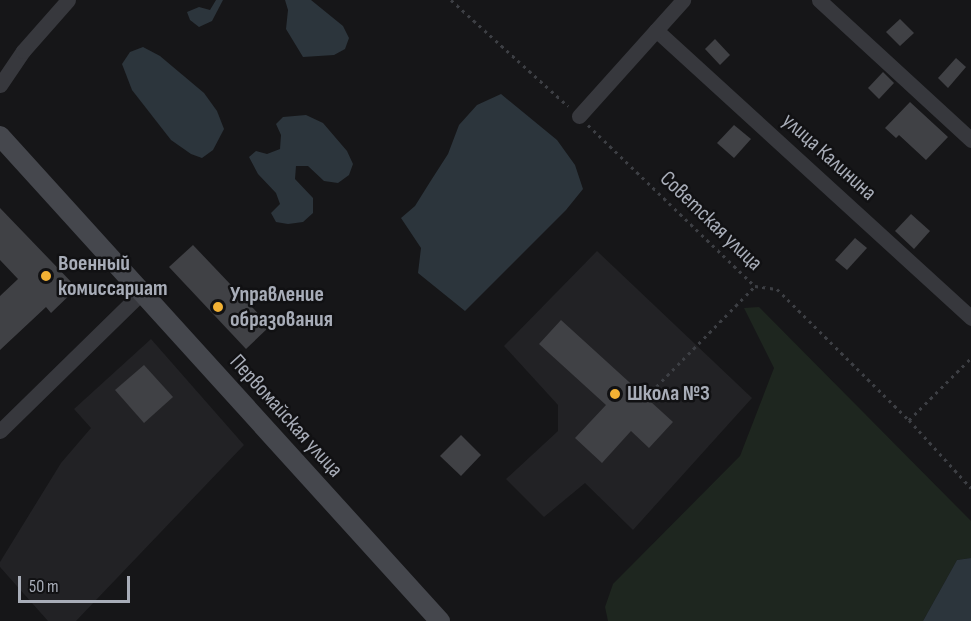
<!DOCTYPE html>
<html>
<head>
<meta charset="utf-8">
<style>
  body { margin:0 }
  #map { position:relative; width:971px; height:621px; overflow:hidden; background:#161618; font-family:"Sofia Sans Condensed",sans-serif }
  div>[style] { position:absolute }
  .built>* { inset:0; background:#222225 }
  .green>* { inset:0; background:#1e261f }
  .water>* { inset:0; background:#2c353c }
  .building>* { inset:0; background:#404145 }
  .path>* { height:3px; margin-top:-1.5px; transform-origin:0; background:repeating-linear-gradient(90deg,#3d3f44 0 3px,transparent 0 7.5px) }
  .street>* { height:15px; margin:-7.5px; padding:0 7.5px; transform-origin:7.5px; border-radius:7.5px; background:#37383d }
  .secondary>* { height:20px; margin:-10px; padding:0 10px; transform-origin:10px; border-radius:10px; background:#45474d }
  .dots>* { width:16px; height:16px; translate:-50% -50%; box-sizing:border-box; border:3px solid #111113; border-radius:50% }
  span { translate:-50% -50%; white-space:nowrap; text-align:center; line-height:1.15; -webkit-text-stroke:5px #111113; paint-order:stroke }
  .street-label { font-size:22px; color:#a8adb8 }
  .poi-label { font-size:22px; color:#a8adb8; font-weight:700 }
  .left { translate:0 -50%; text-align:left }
  .scale { position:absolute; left:18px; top:576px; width:112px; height:27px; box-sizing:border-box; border:3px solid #a8adb8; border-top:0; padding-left:8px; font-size:18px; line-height:21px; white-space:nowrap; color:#a8adb8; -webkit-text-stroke:4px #111113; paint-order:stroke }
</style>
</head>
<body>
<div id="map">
  <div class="built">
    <div style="clip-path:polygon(597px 251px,752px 398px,633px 530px,585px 483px,544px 517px,506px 479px,558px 431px,558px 405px,504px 346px)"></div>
    <div style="clip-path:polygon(151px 339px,244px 445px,76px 621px,48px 621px,0 567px,0 562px,61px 463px,91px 428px,74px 409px)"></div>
  </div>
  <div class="green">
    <div style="clip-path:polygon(759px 307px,971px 521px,971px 558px,957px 560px,923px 621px,608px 621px,605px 607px,613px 584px,740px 456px,774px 368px,744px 308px)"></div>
  </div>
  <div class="water">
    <div style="clip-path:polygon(216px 0,223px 0,212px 21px,199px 27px,190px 20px,187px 12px,199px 7px,210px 10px)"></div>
    <div style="clip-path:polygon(285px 0,311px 0,343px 26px,349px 38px,345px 49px,334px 55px,303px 57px,286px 29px,288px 10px)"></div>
    <div style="clip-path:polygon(143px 47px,160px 56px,204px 93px,217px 111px,224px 129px,213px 150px,202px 158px,191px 154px,171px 140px,132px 90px,122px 64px,130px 52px)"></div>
    <div style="clip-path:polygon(501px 94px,557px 140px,575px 165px,583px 189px,566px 210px,465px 311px,418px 273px,421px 248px,401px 218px,415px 206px,430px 182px,448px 154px,459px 125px,477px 105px)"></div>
    <div style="clip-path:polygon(306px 115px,323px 123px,347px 151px,353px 164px,349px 175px,338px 183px,324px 181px,308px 166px,296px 166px,295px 179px,313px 198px,313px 213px,303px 222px,288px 224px,276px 222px,271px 213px,280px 204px,276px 193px,258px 174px,249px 157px,256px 151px,267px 154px,280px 149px,281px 135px,276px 124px,283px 117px)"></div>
    <div style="clip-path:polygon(971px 558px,971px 621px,923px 621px,957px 560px)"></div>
  </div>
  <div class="building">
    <div style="clip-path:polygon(900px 19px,914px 33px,900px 46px,886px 32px)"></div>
    <div style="clip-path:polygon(715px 39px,730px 55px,720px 65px,705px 49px)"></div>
    <div style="clip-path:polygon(956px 58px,966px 67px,948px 88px,938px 78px)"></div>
    <div style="clip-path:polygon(883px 72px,894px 83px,879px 99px,868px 88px)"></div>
    <div style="clip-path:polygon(910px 102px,948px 137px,926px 160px,899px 135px,896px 138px,885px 128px)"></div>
    <div style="clip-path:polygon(734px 125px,751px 139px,734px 158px,717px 143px)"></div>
    <div style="clip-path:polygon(0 208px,77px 288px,51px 313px,46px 307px,0 350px,0 296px,18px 279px,0 260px)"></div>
    <div style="clip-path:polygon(911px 214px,930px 231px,914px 249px,895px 231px)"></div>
    <div style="clip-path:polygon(855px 238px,867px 248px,847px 270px,835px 260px)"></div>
    <div style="clip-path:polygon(193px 245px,270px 326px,246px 349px,169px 267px)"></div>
    <div style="clip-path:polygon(561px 320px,673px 422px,649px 448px,631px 431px,602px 463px,575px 438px,606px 405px,539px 344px)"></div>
    <div style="clip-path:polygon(144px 365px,173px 397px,144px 423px,115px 390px)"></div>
    <div style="clip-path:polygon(461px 435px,481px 455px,461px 476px,440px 456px)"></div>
  </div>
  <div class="path">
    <div style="left:451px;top:0;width:158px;rotate:42.2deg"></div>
    <div style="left:588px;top:125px;width:232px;rotate:44deg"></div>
    <div style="left:755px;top:286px;width:22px;rotate:8deg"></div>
    <div style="left:777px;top:289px;width:186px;rotate:44.8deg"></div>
    <div style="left:909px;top:420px;width:92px;rotate:47.6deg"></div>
    <div style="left:646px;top:397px;width:156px;rotate:-45.5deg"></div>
    <div style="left:909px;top:420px;width:88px;rotate:-45deg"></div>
  </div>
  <div class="street">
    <div style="left:819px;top:0;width:207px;rotate:42.6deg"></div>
    <div style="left:656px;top:30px;width:427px;rotate:42.4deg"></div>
    <div style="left:0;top:85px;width:41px;rotate:-55.9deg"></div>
    <div style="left:23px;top:51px;width:68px;rotate:-48.6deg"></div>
    <div style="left:579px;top:116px;width:156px;rotate:-48.1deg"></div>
    <div style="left:0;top:431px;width:199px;rotate:-44.4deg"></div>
  </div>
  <div class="secondary">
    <div style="left:0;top:136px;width:655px;rotate:47.79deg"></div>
  </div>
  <div class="dots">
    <div style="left:46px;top:276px;background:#f2b134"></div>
    <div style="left:218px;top:307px;background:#f2b134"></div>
    <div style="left:615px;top:394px;background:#f2b134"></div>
  </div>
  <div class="street-label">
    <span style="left:829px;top:157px;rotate:42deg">улица Калинина</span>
    <span style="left:711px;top:221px;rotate:44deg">Советская улица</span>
    <span style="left:286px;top:416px;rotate:48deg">Первомайская улица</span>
  </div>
  <div class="poi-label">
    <span class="left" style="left:58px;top:276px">Военный<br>комиссариат</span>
    <span class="left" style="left:230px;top:307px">Управление<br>образования</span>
    <span class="left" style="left:627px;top:394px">Школа №3</span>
  </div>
  <div class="scale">50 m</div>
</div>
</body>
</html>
